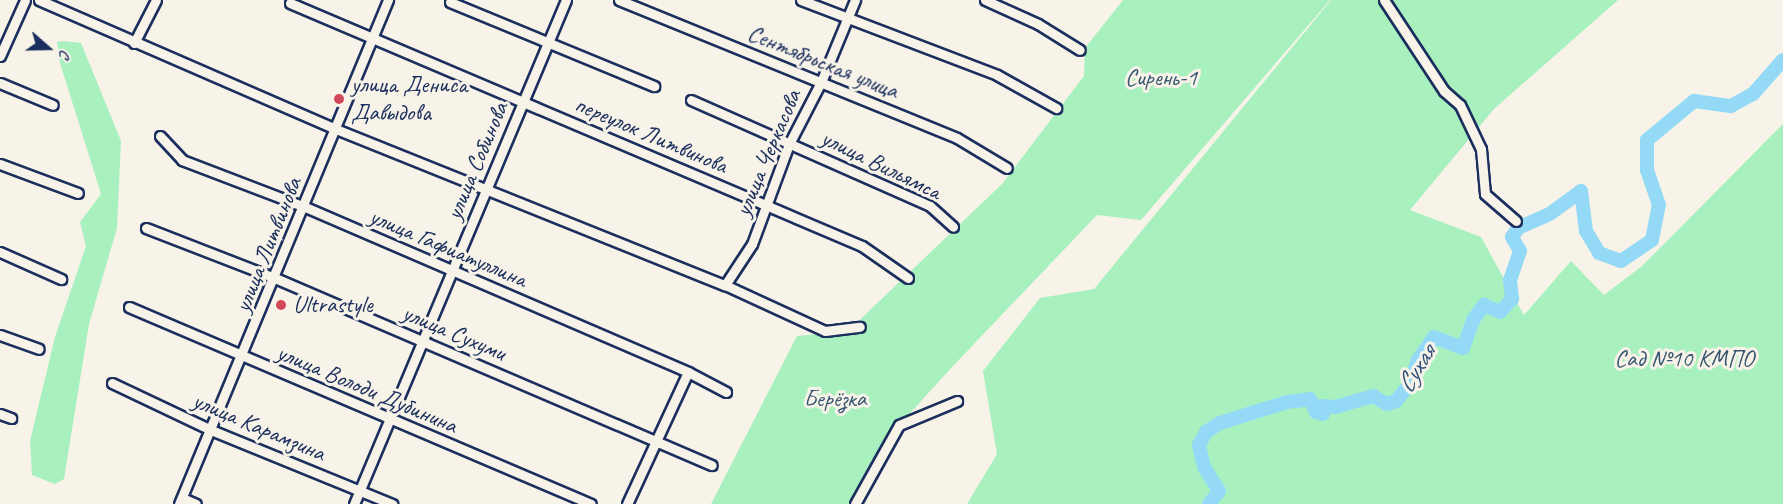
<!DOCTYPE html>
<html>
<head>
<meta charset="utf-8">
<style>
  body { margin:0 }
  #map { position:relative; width:1783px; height:504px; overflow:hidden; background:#f7f3e8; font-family:Caveat,sans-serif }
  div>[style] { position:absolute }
  .green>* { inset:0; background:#a8f1bf }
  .river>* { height:14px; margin:-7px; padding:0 7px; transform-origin:7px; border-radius:7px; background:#94daf6 }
  .roads { filter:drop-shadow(2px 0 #1b2f5e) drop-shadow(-2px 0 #1b2f5e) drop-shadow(0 2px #1b2f5e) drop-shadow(0 -2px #1b2f5e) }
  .minor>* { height:9px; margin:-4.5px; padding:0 4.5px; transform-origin:4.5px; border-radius:4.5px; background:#f7f3e8 }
  .dots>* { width:16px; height:16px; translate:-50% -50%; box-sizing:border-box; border:3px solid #f7f3e8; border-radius:50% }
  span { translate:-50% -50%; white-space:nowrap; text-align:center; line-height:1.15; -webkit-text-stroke:6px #f7f3e8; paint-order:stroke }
  .street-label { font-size:24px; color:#1b2f5e }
  .park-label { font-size:24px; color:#375671 }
  .poi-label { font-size:24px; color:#1b2f5e }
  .left { translate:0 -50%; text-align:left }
  .water-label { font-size:26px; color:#33517c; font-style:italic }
  .north { position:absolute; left:18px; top:18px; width:60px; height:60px; -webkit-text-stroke:4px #f7f3e8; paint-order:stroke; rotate:110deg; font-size:16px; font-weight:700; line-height:24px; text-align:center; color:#1b2f5e }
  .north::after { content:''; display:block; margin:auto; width:21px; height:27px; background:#1b2f5e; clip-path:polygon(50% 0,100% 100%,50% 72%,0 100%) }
</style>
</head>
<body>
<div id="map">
  <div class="green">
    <div style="clip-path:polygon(1123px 0,1330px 0,1141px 220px,1097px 215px,953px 366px,881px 445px,852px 504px,711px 504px,797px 336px,848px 331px,1002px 184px,1084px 76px,1085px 48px)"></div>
    <div style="clip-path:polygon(1331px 0,1618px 0,1494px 109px,1410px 210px,1481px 237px,1524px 315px,1571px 261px,1604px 295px,1642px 266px,1783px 124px,1783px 504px,967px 504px,997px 454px,983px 371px,1040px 298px,1094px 289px)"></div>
    <div style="clip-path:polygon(63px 41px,81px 43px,121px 141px,117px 228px,89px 324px,64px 479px,55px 484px,32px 475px,30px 441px,55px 337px,86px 246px,80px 222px,101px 194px,60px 63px,57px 42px)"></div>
  </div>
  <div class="river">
    <div style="left:1209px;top:504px;width:16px;rotate:-52deg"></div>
    <div style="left:1219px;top:491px;width:28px;rotate:-122deg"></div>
    <div style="left:1204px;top:467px;width:23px;rotate:-103deg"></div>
    <div style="left:1199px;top:445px;width:15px;rotate:-62deg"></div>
    <div style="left:1206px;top:432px;width:17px;rotate:-33deg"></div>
    <div style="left:1220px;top:423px;width:70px;rotate:-17.4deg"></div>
    <div style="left:1287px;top:402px;width:23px;rotate:-7deg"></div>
    <div style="left:1310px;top:399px;width:14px;rotate:65deg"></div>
    <div style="left:1316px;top:412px;width:7px;rotate:16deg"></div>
    <div style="left:1323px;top:414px;width:8px;rotate:-97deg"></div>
    <div style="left:1322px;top:406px;width:13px;rotate:4deg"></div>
    <div style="left:1335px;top:407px;width:40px;rotate:-16deg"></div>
    <div style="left:1373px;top:396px;width:16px;rotate:30deg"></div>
    <div style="left:1387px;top:404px;width:9px;rotate:-18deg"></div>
    <div style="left:1396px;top:401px;width:22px;rotate:-51deg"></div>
    <div style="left:1410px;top:384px;width:25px;rotate:-72deg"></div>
    <div style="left:1418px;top:360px;width:28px;rotate:-55deg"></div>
    <div style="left:1434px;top:337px;width:31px;rotate:21deg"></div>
    <div style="left:1463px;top:348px;width:30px;rotate:-70deg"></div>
    <div style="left:1473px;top:320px;width:19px;rotate:-54deg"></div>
    <div style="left:1484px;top:305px;width:17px;rotate:24deg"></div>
    <div style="left:1500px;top:312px;width:18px;rotate:-47deg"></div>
    <div style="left:1512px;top:299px;width:19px;rotate:-96deg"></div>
    <div style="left:1510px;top:280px;width:31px;rotate:-71deg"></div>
    <div style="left:1520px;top:251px;width:16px;rotate:-120deg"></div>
    <div style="left:1512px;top:237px;width:11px;rotate:-56deg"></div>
    <div style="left:1518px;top:228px;width:36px;rotate:-24deg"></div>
    <div style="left:1551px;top:213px;width:37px;rotate:-36deg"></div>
    <div style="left:1581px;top:191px;width:40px;rotate:82.9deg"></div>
    <div style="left:1586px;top:231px;width:26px;rotate:59deg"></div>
    <div style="left:1599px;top:253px;width:23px;rotate:20deg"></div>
    <div style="left:1621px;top:261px;width:37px;rotate:-34deg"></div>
    <div style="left:1652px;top:240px;width:36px;rotate:-79deg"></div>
    <div style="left:1659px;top:205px;width:37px;rotate:-109deg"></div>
    <div style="left:1647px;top:170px;width:30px;rotate:-90deg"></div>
    <div style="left:1647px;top:140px;width:61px;rotate:-39.7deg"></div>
    <div style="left:1694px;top:101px;width:37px;rotate:8deg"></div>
    <div style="left:1731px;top:106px;width:25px;rotate:-29deg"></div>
    <div style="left:1753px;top:94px;width:45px;rotate:-48.6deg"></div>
  </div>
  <div class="roads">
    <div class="minor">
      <div style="left:39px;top:0;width:324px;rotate:23.5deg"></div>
      <div style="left:336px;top:129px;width:419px;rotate:21.9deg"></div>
      <div style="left:725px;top:285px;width:110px;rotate:24.7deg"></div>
      <div style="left:825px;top:331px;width:35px;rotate:-7deg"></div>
      <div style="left:619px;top:0;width:365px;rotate:22.2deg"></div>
      <div style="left:957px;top:138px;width:58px;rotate:31deg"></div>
      <div style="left:801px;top:0;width:210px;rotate:20.9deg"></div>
      <div style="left:997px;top:75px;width:68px;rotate:29.2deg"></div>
      <div style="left:985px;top:0;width:58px;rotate:24.4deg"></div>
      <div style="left:1038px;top:24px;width:49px;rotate:31.8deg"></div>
      <div style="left:1384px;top:0;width:109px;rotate:56.6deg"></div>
      <div style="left:1444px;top:91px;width:21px;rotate:41deg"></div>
      <div style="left:1460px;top:105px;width:49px;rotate:64.5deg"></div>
      <div style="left:1481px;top:149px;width:45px;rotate:84.9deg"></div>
      <div style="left:1485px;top:194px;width:41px;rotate:41.1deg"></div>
      <div style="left:450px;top:2px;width:221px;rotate:22.4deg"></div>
      <div style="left:290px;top:3px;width:621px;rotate:23.02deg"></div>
      <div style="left:862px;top:246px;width:56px;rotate:34.8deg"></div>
      <div style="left:134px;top:43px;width:48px;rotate:-62.9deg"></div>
      <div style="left:0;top:56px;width:61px;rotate:-65.9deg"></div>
      <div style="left:0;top:83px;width:57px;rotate:22.5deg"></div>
      <div style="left:691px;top:100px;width:261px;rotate:23.9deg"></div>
      <div style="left:930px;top:206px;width:31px;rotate:42deg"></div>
      <div style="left:160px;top:136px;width:33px;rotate:47deg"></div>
      <div style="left:182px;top:160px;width:132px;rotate:20.9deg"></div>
      <div style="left:305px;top:207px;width:417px;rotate:23.3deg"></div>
      <div style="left:688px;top:372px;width:43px;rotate:27.8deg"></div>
      <div style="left:0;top:164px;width:83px;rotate:20.4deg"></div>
      <div style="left:146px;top:228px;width:138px;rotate:21.2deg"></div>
      <div style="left:275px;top:278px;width:475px;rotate:23.2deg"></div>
      <div style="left:0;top:252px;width:67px;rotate:23.9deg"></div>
      <div style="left:725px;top:285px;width:49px;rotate:-56.6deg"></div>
      <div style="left:752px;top:244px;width:107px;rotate:-69.7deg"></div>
      <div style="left:789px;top:144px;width:70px;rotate:-62.7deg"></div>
      <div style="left:821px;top:82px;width:89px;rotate:-67.5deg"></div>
      <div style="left:129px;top:307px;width:502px;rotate:23.09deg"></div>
      <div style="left:0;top:335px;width:41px;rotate:19.7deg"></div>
      <div style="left:112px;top:383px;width:110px;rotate:25.4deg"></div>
      <div style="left:211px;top:430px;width:196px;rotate:22.2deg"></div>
      <div style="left:0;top:414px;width:12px;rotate:20deg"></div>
      <div style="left:182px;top:498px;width:15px;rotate:23deg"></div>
      <div style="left:179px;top:504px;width:546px;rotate:-67.48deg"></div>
      <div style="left:354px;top:504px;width:547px;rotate:-67.19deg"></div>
      <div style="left:627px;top:504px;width:145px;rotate:-65.2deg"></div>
      <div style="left:855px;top:504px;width:90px;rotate:-60.9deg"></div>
      <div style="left:899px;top:425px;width:63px;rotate:-22.5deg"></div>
    </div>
  </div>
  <div class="dots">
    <div style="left:339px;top:99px;background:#d1495b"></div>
    <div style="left:281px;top:305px;background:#d1495b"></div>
  </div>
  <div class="street-label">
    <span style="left:823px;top:62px;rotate:22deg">Сентябрьская улица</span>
    <span style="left:651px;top:135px;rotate:23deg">переулок Литвинова</span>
    <span style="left:768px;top:153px;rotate:-67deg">улица Черкасова</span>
    <span style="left:477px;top:161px;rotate:-67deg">улица Собинова</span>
    <span style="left:881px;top:165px;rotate:26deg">улица Вильямса</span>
    <span style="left:268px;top:245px;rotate:-68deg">улица Литвинова</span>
    <span style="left:448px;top:248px;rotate:23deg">улица Гафиатуллина</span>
    <span style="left:454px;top:333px;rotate:23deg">улица Сухуми</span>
    <span style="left:367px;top:389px;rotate:23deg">улица Володи Дубинина</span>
    <span style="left:259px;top:427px;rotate:23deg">улица Карамзина</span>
  </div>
  <div class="park-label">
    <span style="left:1161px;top:78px">Сирень-1</span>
    <span style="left:1684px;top:359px">Сад №10 КМПО</span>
    <span style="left:835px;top:399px">Берёзка</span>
  </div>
  <div class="poi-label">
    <span class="left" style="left:351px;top:99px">улица Дениса<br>Давыдова</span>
    <span class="left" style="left:293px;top:305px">Ultrastyle</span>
  </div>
  <div class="water-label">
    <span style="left:1416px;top:369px;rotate:-58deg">Сухая</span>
  </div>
  <div class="north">С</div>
</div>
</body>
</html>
